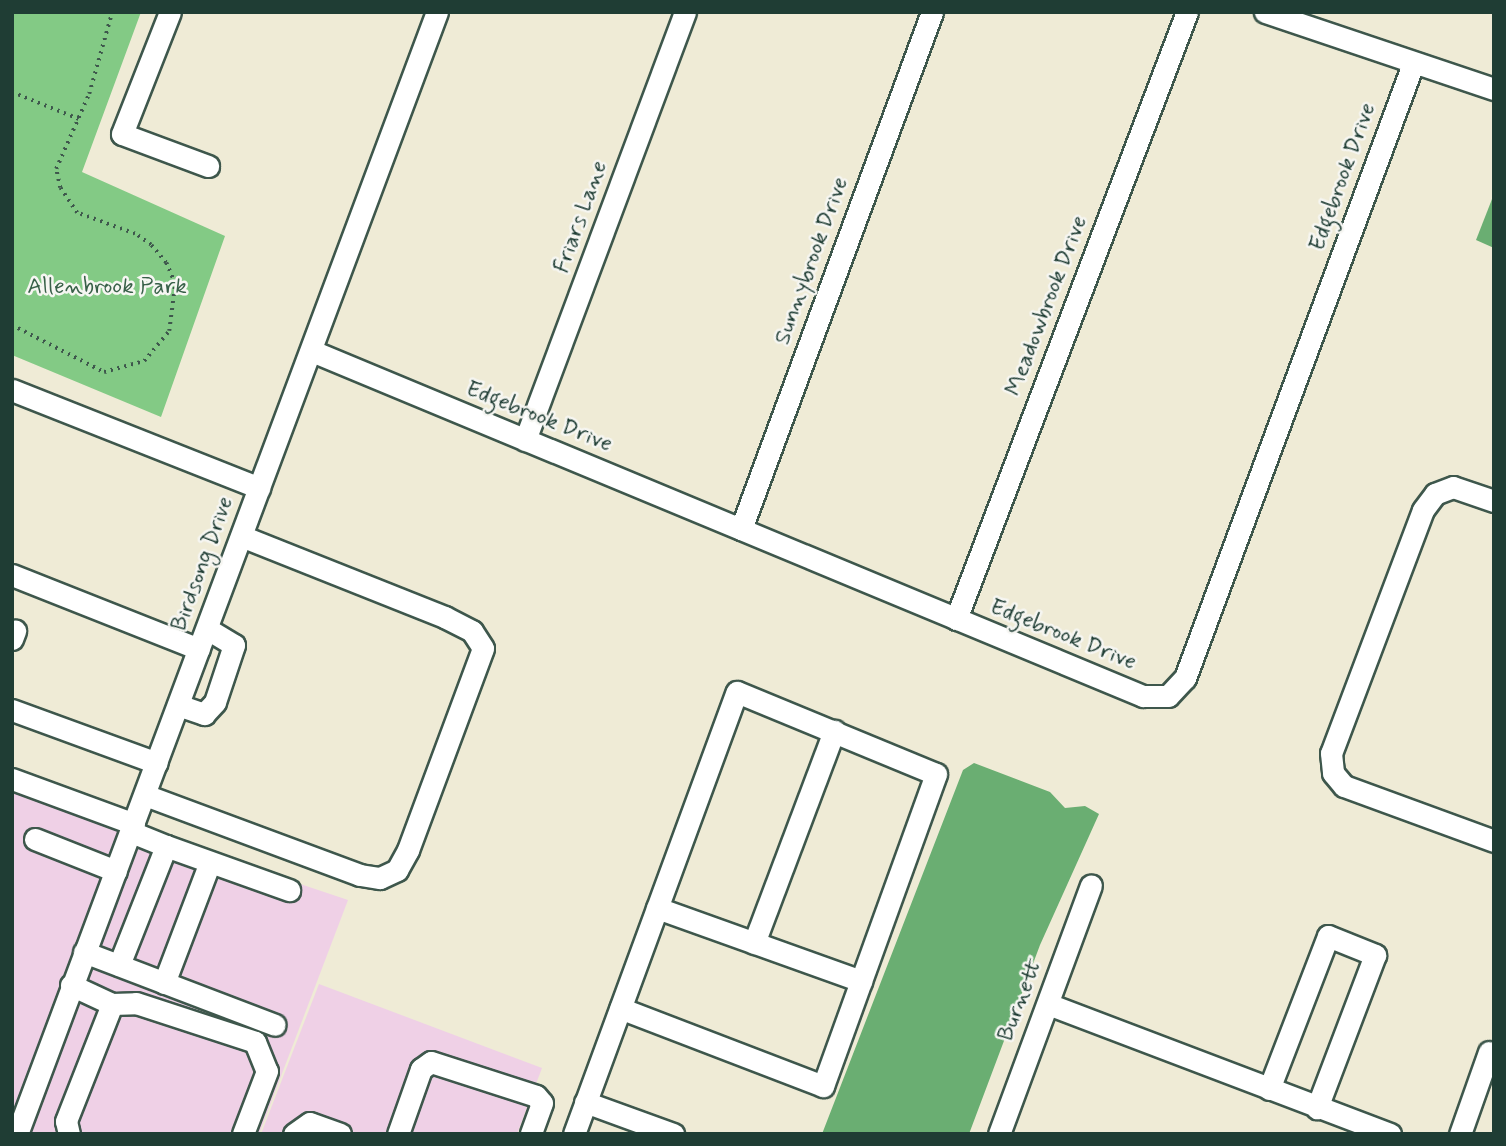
<!DOCTYPE html>
<html>
<head>
<meta charset="utf-8">
<style>
  body { margin:0 }
  #map { position:relative; width:1506px; height:1146px; overflow:hidden; background:#efebd6; font-family:Mynerve,sans-serif }
  div>[style] { position:absolute }
  .built>* { inset:0; background:#efd0e6 }
  .green>* { inset:0; background:#83ca85 }
  .forest>* { inset:0; background:#6aae72 }
  .path>* { height:3.5px; margin-top:-1.75px; transform-origin:0; background:repeating-linear-gradient(90deg,#3e574c 0 2px,transparent 0 7px) }
  .roads { filter:drop-shadow(2px 0 #3e574c) drop-shadow(-2px 0 #3e574c) drop-shadow(0 2px #3e574c) drop-shadow(0 -2px #3e574c) }
  .minor>* { height:21px; margin:-10.5px; padding:0 10.5px; transform-origin:10.5px; border-radius:10.5px; background:#fff }
  span { translate:-50% -50%; white-space:nowrap; text-align:center; line-height:1.15; -webkit-text-stroke:5px #f6f6f2; paint-order:stroke }
  .street-label { font-size:23px; color:#1f3d34 }
  .park-label { font-size:23px; color:#386048 }
  .frame { position:absolute; inset:0; border:14px solid #1f3d34; pointer-events:none }
</style>
</head>
<body>
<div id="map">
  <div class="built">
    <div style="clip-path:polygon(12px 787px,348px 900px,259px 1134px,12px 1134px)"></div>
    <div style="clip-path:polygon(319px 984px,542px 1068px,517px 1134px,261px 1134px)"></div>
  </div>
  <div class="green">
    <div style="clip-path:polygon(12px 12px,141px 12px,82px 172px,225px 236px,161px 417px,12px 355px)"></div>
  </div>
  <div class="forest">
    <div style="clip-path:polygon(1494px 194px,1494px 248px,1476px 240px)"></div>
    <div style="clip-path:polygon(974px 763px,1050px 792px,1065px 808px,1085px 806px,1099px 814px,1040px 945px,969px 1134px,822px 1134px,963px 770px)"></div>
  </div>
  <div class="path">
    <div style="left:12px;top:92px;width:72px;rotate:21.9deg"></div>
    <div style="left:12px;top:325px;width:103px;rotate:27.1deg"></div>
    <div style="left:104px;top:372px;width:41px;rotate:-15.4deg"></div>
    <div style="left:144px;top:361px;width:39px;rotate:-50deg"></div>
    <div style="left:169px;top:331px;width:47px;rotate:-82.7deg"></div>
    <div style="left:175px;top:284px;width:23px;rotate:-113deg"></div>
    <div style="left:166px;top:263px;width:23px;rotate:-130deg"></div>
    <div style="left:151px;top:245px;width:19px;rotate:-145deg"></div>
    <div style="left:135px;top:234px;width:62px;rotate:-160.1deg"></div>
    <div style="left:77px;top:213px;width:30px;rotate:-124deg"></div>
    <div style="left:60px;top:188px;width:19px;rotate:-102deg"></div>
    <div style="left:56px;top:169px;width:82px;rotate:-66.3deg"></div>
    <div style="left:89px;top:94px;width:85px;rotate:-74.3deg"></div>
  </div>
  <div class="roads">
    <div class="minor">
      <div style="left:170px;top:12px;width:131px;rotate:111.5deg"></div>
      <div style="left:122px;top:134px;width:92px;rotate:20.4deg"></div>
      <div style="left:1265px;top:12px;width:242px;rotate:18.6deg"></div>
      <div style="left:312px;top:351px;width:900px;rotate:22.55deg"></div>
      <div style="left:1143px;top:696px;width:25px"></div>
      <div style="left:1168px;top:696px;width:25px;rotate:-47deg"></div>
      <div style="left:1185px;top:678px;width:655px;rotate:-69.63deg"></div>
      <div style="left:12px;top:390px;width:266px;rotate:21.6deg"></div>
      <div style="left:525px;top:440px;width:457px;rotate:-69.5deg"></div>
      <div style="left:1494px;top:501px;width:43px;rotate:-161.1deg"></div>
      <div style="left:1453px;top:487px;width:19px;rotate:159deg"></div>
      <div style="left:1435px;top:494px;width:20px;rotate:127deg"></div>
      <div style="left:1423px;top:510px;width:260px;rotate:110.7deg"></div>
      <div style="left:1331px;top:753px;width:20px;rotate:84deg"></div>
      <div style="left:1333px;top:773px;width:17px;rotate:50deg"></div>
      <div style="left:1344px;top:786px;width:160px;rotate:20.1deg"></div>
      <div style="left:741px;top:529px;width:551px;rotate:-69.72deg"></div>
      <div style="left:12px;top:575px;width:201px;rotate:21.6deg"></div>
      <div style="left:956px;top:619px;width:649px;rotate:-69.17deg"></div>
      <div style="left:12px;top:639px;width:9px;rotate:-69deg"></div>
      <div style="left:178px;top:705px;width:28px;rotate:19deg"></div>
      <div style="left:204px;top:714px;width:16px;rotate:-47deg"></div>
      <div style="left:215px;top:702px;width:60px;rotate:-71.6deg"></div>
      <div style="left:234px;top:645px;width:31px;rotate:-149deg"></div>
      <div style="left:12px;top:710px;width:154px;rotate:20.1deg"></div>
      <div style="left:12px;top:779px;width:130px;rotate:20.2deg"></div>
      <div style="left:145px;top:795px;width:229px;rotate:20.4deg"></div>
      <div style="left:360px;top:875px;width:20px;rotate:9deg"></div>
      <div style="left:380px;top:878px;width:19px;rotate:-25deg"></div>
      <div style="left:397px;top:870px;width:23px;rotate:-61deg"></div>
      <div style="left:408px;top:850px;width:215px;rotate:-69.6deg"></div>
      <div style="left:483px;top:648px;width:20px;rotate:-123deg"></div>
      <div style="left:472px;top:631px;width:30px;rotate:-153deg"></div>
      <div style="left:445px;top:617px;width:219px;rotate:-158.3deg"></div>
      <div style="left:35px;top:839px;width:87px;rotate:21.6deg"></div>
      <div style="left:166px;top:846px;width:131px;rotate:19.7deg"></div>
      <div style="left:657px;top:908px;width:217px;rotate:19.7deg"></div>
      <div style="left:754px;top:943px;width:227px;rotate:-69.3deg"></div>
      <div style="left:84px;top:952px;width:204px;rotate:20.9deg"></div>
      <div style="left:119px;top:965px;width:128px;rotate:-68.4deg"></div>
      <div style="left:166px;top:846px;width:38px;rotate:-158deg"></div>
      <div style="left:164px;top:983px;width:129px;rotate:-69.2deg"></div>
      <div style="left:71px;top:985px;width:45px;rotate:24.9deg"></div>
      <div style="left:112px;top:1004px;width:24px;rotate:-2deg"></div>
      <div style="left:136px;top:1003px;width:125px;rotate:18.1deg"></div>
      <div style="left:255px;top:1042px;width:31px;rotate:68deg"></div>
      <div style="left:267px;top:1071px;width:67px;rotate:110.9deg"></div>
      <div style="left:1048px;top:1004px;width:366px;rotate:20.8deg"></div>
      <div style="left:1269px;top:1089px;width:164px;rotate:-68.9deg"></div>
      <div style="left:1328px;top:936px;width:51px;rotate:22deg"></div>
      <div style="left:1375px;top:955px;width:164px;rotate:110.8deg"></div>
      <div style="left:585px;top:1102px;width:94px;rotate:20deg"></div>
      <div style="left:17px;top:1134px;width:1198px;rotate:-69.48deg"></div>
      <div style="left:69px;top:1134px;width:13px;rotate:-103deg"></div>
      <div style="left:66px;top:1121px;width:126px;rotate:-68.5deg"></div>
      <div style="left:294px;top:1134px;width:19px;rotate:-35deg"></div>
      <div style="left:310px;top:1123px;width:32px;rotate:20deg"></div>
      <div style="left:398px;top:1134px;width:69px;rotate:-70.5deg"></div>
      <div style="left:421px;top:1069px;width:12px;rotate:-35deg"></div>
      <div style="left:431px;top:1062px;width:110px;rotate:17.9deg"></div>
      <div style="left:536px;top:1096px;width:9px;rotate:49deg"></div>
      <div style="left:542px;top:1103px;width:33px;rotate:110deg"></div>
      <div style="left:574px;top:1134px;width:471px;rotate:-69.8deg"></div>
      <div style="left:737px;top:692px;width:215px;rotate:22.4deg"></div>
      <div style="left:936px;top:774px;width:332px;rotate:109.9deg"></div>
      <div style="left:823px;top:1086px;width:217px;rotate:-159deg"></div>
      <div style="left:999px;top:1134px;width:265px;rotate:-69.7deg"></div>
      <div style="left:1460px;top:1134px;width:87px;rotate:-70.5deg"></div>
    </div>
  </div>
  <div class="street-label">
    <span style="left:1343px;top:177px;rotate:-70deg">Edgebrook Drive</span>
    <span style="left:581px;top:217px;rotate:-70deg">Friars Lane</span>
    <span style="left:812px;top:261px;rotate:-70deg">Sunnybrook Drive</span>
    <span style="left:1047px;top:306px;rotate:-69deg">Meadowbrook Drive</span>
    <span style="left:539px;top:417px;rotate:22deg">Edgebrook Drive</span>
    <span style="left:203px;top:564px;rotate:-70deg">Birdsong Drive</span>
    <span style="left:1063px;top:635px;rotate:22deg">Edgebrook Drive</span>
    <span style="left:1021px;top:1000px;rotate:-69deg">Burnett</span>
  </div>
  <div class="park-label">
    <span style="left:107px;top:287px">Allenbrook Park</span>
  </div>
  <div class="frame"></div>
</div>
</body>
</html>
